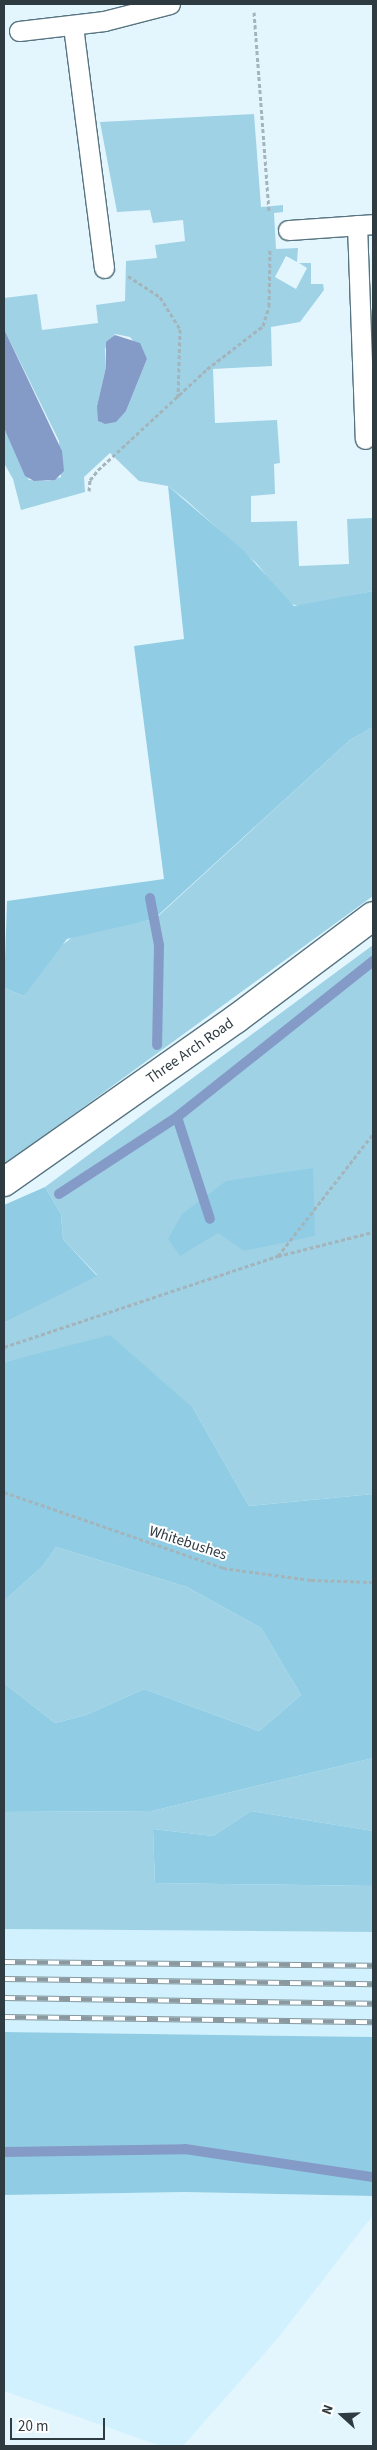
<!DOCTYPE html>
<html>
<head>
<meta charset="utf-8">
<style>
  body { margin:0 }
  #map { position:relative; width:377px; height:2450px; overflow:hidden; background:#e3f6fe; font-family:"Source Sans 3",sans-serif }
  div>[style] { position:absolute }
  .built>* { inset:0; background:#d0f1fd }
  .green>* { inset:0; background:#a0d2e6 }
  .forest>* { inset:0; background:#90cde4 }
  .water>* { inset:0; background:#859bc7 }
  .stream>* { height:10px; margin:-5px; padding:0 5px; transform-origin:5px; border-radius:5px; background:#859bc7 }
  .path>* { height:3px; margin-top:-1.5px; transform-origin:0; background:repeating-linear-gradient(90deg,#a3b4bb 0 4px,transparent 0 6.5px) }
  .roads { filter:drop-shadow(1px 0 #577480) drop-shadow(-1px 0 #577480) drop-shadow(0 1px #577480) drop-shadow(0 -1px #577480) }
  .lane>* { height:19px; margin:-9.5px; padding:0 9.5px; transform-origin:9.5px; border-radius:9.5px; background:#fff }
  .street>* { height:28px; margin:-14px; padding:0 14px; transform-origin:14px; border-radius:14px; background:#fff }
  .rail>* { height:5.5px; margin-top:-2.75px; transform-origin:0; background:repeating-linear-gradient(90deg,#fff 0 11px,#89999f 0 22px); box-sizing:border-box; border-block:1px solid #89999f }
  span { translate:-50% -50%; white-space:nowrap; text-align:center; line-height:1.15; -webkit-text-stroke:4px #fff; paint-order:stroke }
  .street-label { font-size:15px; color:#2e3b40 }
  .frame { position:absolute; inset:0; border:5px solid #2e3b40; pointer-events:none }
  .north { position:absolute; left:317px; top:2390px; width:50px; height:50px; -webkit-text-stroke:4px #fff; paint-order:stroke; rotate:290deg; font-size:14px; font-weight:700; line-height:20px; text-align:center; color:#2e3b40 }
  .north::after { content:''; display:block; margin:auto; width:18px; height:22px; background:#2e3b40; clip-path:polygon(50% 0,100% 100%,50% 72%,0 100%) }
  .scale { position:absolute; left:10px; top:2418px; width:95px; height:22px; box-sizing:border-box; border:2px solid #2e3b40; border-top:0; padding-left:6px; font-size:15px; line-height:18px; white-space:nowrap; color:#2e3b40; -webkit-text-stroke:4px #fff; paint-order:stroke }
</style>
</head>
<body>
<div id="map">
  <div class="built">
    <div style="clip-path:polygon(4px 1929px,373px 1932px,373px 2037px,4px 2032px)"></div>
    <div style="clip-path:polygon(185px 2192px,373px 2196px,373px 2215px,278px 2338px,183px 2446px,161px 2446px,4px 2391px,4px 2195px)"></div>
  </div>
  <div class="green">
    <div style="clip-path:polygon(evenodd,254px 114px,261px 207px,283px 205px,283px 212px,274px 213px,276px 249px,298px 248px,297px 262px,286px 256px,275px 277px,296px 289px,307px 268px,299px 263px,311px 263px,311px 284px,323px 284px,324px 290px,300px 322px,271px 327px,272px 366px,213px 369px,215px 423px,277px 420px,280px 463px,274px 464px,275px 494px,251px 496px,251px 522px,297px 521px,299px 566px,349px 564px,347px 519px,373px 518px,373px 591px,299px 606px,288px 603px,257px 564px,186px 500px,168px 486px,139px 481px,110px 453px,84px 477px,85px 492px,21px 510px,13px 479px,4px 463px,4px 428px,29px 480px,48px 481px,61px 477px,59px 441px,4px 329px,4px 298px,37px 294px,42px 330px,98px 323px,96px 305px,125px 301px,126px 261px,157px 258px,155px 245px,185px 241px,183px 220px,153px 223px,150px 210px,117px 212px,100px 122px,254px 114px,115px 334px,130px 337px,147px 359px,126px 411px,101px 423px,97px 406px,106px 367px,105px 349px,115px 334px)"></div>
    <div style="clip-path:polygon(373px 727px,373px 896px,4px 1165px,4px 988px,24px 996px,53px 952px,75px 935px,155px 919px,350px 740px)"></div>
    <div style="clip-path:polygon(373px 945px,373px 1494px,249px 1506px,193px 1408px,50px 1351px,4px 1362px,4px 1323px,97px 1275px,63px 1239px,61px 1214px,45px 1187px)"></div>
    <div style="clip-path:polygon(56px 1547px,187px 1587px,261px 1628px,301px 1695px,259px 1731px,144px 1689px,86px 1715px,55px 1723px,4px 1683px,4px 1601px,43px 1566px)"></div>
    <div style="clip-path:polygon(373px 1758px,373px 1831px,251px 1811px,213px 1836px,153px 1829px,155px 1883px,373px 1886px,373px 1932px,4px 1929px,4px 1812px,152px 1811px)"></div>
  </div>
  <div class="forest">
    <div style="clip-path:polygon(168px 486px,243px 550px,294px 606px,373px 591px,373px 727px,350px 740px,154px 919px,67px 939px,24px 996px,4px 988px,7px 901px,164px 879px,134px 646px,184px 639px)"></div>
    <div style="clip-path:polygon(313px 1168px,315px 1236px,244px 1251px,218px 1233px,180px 1256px,168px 1239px,182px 1214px,226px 1181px)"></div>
    <div style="clip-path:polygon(45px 1187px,61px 1214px,63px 1239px,97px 1276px,4px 1323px,4px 1205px)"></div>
    <div style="clip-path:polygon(110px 1335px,193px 1408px,249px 1506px,373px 1494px,373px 1758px,152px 1811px,4px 1812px,4px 1683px,55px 1723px,86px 1715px,144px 1689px,259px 1731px,301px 1695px,261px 1628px,187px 1587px,56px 1547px,43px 1566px,4px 1601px,4px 1362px)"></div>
    <div style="clip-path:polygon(251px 1811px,373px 1831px,373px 1886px,155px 1883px,153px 1829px,213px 1836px)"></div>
    <div style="clip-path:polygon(4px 2032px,373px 2037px,373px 2196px,185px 2192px,4px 2195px)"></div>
  </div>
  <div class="water">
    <div style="clip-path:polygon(4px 329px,62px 451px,64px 471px,55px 480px,34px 481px,25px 476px,4px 428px)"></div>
    <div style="clip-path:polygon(115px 335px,140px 343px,147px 359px,126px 411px,116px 422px,105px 424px,98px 421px,97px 406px,106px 367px,106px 342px)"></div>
  </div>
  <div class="stream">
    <div style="left:150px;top:898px;width:48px;rotate:79.2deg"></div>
    <div style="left:159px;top:945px;width:100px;rotate:91.1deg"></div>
    <div style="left:177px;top:1117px;width:107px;rotate:72.1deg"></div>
    <div style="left:59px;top:1194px;width:141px;rotate:-33.1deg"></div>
    <div style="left:177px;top:1117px;width:251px;rotate:-38.5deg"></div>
    <div style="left:4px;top:2152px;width:181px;rotate:-0.9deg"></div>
    <div style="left:185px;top:2149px;width:190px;rotate:8.5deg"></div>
  </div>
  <div class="path">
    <div style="left:254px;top:12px;width:201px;rotate:85.7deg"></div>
    <div style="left:128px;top:276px;width:38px;rotate:33deg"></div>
    <div style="left:160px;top:297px;width:38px;rotate:58deg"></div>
    <div style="left:180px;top:329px;width:69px;rotate:91.7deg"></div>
    <div style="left:89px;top:491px;width:11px;rotate:-85deg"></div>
    <div style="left:90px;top:480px;width:13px;rotate:-51deg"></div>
    <div style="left:98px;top:470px;width:149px;rotate:-42.8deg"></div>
    <div style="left:207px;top:369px;width:71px;rotate:-37.5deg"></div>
    <div style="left:263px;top:326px;width:21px;rotate:-73deg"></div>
    <div style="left:269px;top:306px;width:58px;rotate:-89deg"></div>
    <div style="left:278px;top:1256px;width:155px;rotate:-52.1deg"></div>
    <div style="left:4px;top:1347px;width:289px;rotate:-18.4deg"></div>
    <div style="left:278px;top:1256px;width:98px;rotate:-14.2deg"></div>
    <div style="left:4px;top:1492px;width:232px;rotate:19.1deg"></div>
    <div style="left:223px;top:1568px;width:89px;rotate:7.8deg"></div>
    <div style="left:311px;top:1580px;width:62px;rotate:1.8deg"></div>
  </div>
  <div class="roads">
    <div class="lane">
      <div style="left:73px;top:26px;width:244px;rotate:82.7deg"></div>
      <div style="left:19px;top:31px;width:86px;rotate:-6.7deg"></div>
      <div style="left:104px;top:21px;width:68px;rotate:-14.4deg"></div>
      <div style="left:357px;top:225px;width:214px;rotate:87.9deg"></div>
      <div style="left:288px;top:230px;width:85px;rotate:-4deg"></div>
    </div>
    <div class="street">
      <div style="left:4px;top:1182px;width:284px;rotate:-35.1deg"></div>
      <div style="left:236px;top:1019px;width:171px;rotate:-36.9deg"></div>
    </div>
  </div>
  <div class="rail">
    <div style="left:4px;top:1962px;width:369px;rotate:0.6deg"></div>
    <div style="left:4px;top:1979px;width:369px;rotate:0.8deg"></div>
    <div style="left:4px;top:1998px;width:369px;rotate:0.9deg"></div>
    <div style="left:4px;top:2017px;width:369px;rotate:0.8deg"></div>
  </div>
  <div class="street-label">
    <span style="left:190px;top:1051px;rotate:-35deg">Three Arch Road</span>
    <span style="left:188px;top:1543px;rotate:18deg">Whitebushes</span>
  </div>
  <div class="frame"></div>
  <div class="north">N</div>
  <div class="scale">20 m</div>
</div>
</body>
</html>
